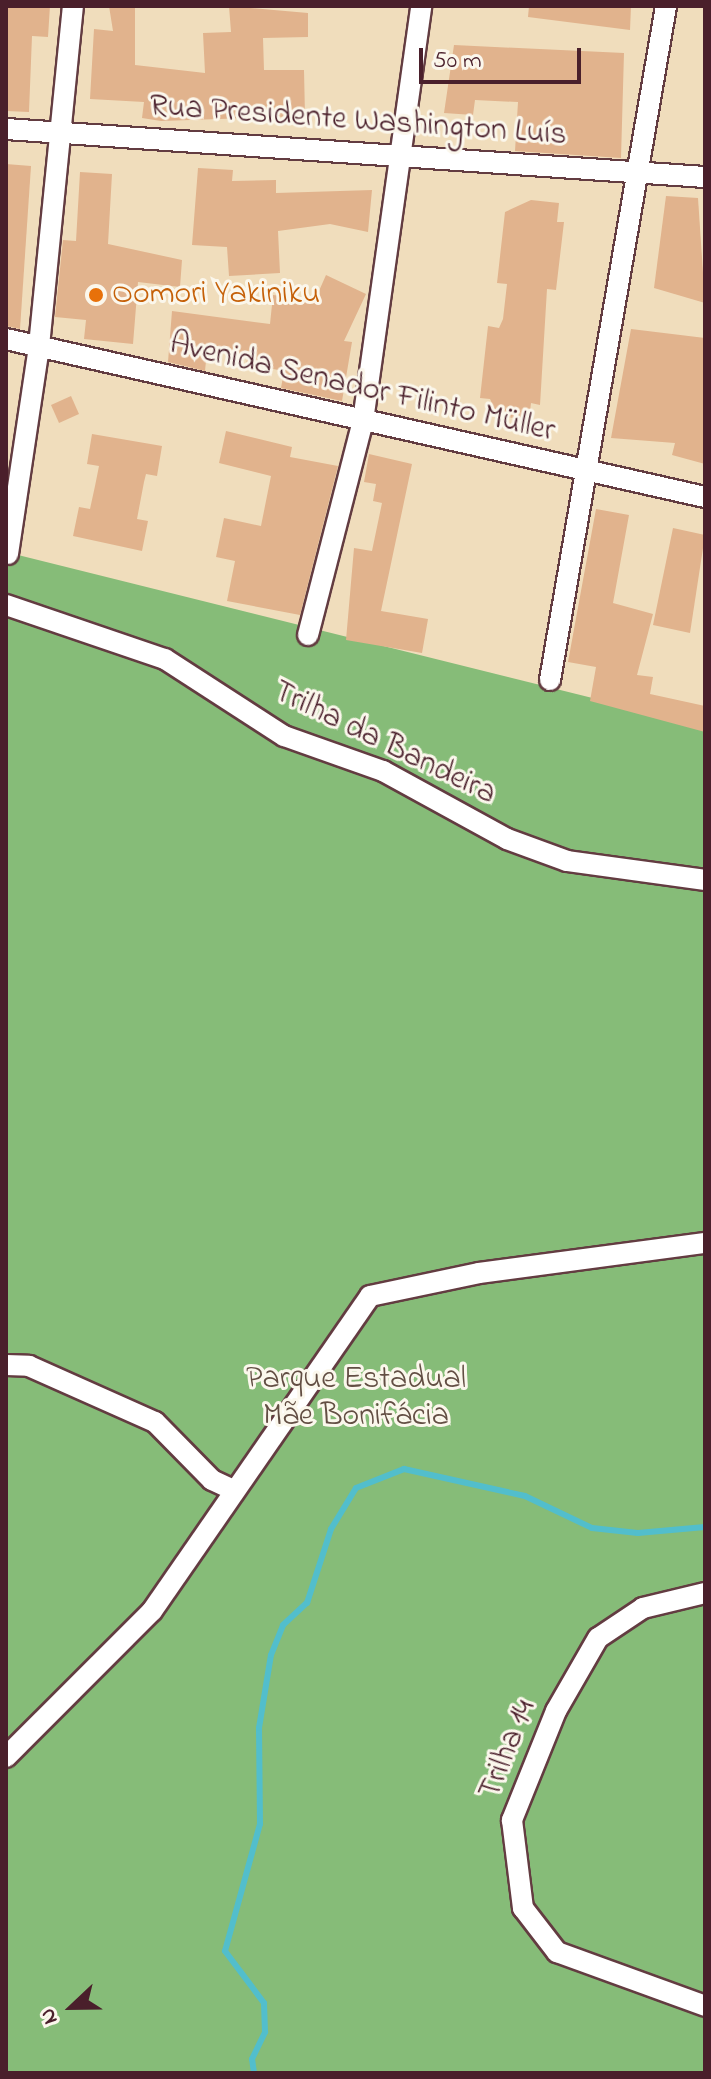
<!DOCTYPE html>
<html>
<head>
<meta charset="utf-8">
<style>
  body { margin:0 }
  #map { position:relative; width:711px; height:2079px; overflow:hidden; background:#f0ddbc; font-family:"Indie Flower",sans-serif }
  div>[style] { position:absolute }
  .forest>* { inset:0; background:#86bc78 }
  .stream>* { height:6px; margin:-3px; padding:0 3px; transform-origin:3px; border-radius:3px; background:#52becc }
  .building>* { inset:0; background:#e1b38d }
  .roads { filter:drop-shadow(2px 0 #633c41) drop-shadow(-2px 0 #633c41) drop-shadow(0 2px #633c41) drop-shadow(0 -2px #633c41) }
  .minor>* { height:20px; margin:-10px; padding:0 10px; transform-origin:10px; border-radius:10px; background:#fff }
  .dots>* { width:22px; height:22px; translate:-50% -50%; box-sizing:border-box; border:4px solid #fbf7ec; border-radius:50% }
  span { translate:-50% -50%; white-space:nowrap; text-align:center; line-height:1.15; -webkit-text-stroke:6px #fbf7ec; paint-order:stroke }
  .street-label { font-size:32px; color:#4a1f2b }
  .food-label { font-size:32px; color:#c56008 }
  .left { translate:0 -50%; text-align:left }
  .park-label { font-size:32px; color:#624e43 }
  .frame { position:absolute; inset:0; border:8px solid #4a1f2b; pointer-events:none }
  .north { position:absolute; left:32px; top:1967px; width:80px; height:80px; -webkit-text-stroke:6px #fbf7ec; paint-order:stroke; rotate:248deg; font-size:22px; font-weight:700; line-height:32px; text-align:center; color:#4a1f2b }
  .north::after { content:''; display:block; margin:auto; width:28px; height:36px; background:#4a1f2b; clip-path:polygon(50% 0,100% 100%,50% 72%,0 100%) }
  .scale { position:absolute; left:419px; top:48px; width:162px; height:36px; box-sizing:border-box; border:4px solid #4a1f2b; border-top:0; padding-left:10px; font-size:24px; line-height:28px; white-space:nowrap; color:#4a1f2b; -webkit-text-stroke:6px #fbf7ec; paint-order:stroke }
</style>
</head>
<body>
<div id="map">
  <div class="forest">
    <div style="clip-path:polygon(6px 552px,705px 726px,705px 2073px,6px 2073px)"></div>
  </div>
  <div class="stream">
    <div style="left:254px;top:2073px;width:14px;rotate:-98deg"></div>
    <div style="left:252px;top:2059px;width:30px;rotate:-64deg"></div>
    <div style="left:265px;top:2032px;width:29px;rotate:-92deg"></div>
    <div style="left:264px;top:2003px;width:65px;rotate:-126.9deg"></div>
    <div style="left:225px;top:1951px;width:132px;rotate:-74.6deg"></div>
    <div style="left:260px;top:1824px;width:96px;rotate:-90.6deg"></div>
    <div style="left:259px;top:1728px;width:74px;rotate:-80.7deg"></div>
    <div style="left:271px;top:1655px;width:32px;rotate:-68deg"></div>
    <div style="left:283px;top:1625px;width:33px;rotate:-43deg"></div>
    <div style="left:307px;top:1603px;width:78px;rotate:-72deg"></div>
    <div style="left:331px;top:1529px;width:48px;rotate:-58.6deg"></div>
    <div style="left:356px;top:1488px;width:52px;rotate:-21.6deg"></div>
    <div style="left:404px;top:1469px;width:124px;rotate:12.6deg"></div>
    <div style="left:525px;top:1496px;width:74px;rotate:25.5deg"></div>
    <div style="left:592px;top:1528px;width:46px;rotate:6.2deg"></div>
    <div style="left:638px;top:1533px;width:67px;rotate:-5.1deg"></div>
  </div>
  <div class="building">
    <div style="clip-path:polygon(6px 6px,50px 6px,48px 37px,32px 36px,29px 112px,6px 111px)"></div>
    <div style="clip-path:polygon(109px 6px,135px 6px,135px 65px,205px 73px,203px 33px,231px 32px,229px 6px,308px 13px,308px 37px,263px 38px,264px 70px,304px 70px,305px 116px,161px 121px,142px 118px,144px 102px,90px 99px,94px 29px,113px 31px)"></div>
    <div style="clip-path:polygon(529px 6px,631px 6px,630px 30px,528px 17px)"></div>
    <div style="clip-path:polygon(454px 45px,624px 53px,621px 158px,515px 151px,518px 102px,475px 100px,473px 115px,444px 113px)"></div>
    <div style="clip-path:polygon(6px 164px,31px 166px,20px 329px,6px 326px)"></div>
    <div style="clip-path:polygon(198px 168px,233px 170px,232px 181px,276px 180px,276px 193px,372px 190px,368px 232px,330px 224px,278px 231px,280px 273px,229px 276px,227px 247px,192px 245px)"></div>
    <div style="clip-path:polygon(80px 172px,112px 174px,108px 244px,182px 260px,180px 287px,138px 282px,133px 344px,84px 339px,86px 320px,55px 317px,63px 240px,76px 241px)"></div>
    <div style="clip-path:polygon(666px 196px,698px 198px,705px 303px,654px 288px)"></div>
    <div style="clip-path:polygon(531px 200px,559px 203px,557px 222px,564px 222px,556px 290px,547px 289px,540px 405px,531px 403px,529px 420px,498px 416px,490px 399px,480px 398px,488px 326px,499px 328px,503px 319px,507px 284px,497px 283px,505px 212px)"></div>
    <div style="clip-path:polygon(326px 275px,366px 294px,344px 341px,352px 342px,342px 401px,281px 388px,284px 371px,246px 364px,248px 355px,207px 351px,205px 371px,168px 362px,172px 311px,270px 324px,273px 295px,315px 300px)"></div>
    <div style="clip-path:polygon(631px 329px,705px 338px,705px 464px,672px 455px,675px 443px,611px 438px)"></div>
    <div style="clip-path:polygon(71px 396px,79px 414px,59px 423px,51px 405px)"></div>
    <div style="clip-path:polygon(226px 431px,292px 447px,290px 457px,338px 466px,300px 615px,227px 601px,235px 561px,216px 557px,224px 518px,261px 526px,271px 476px,219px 463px)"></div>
    <div style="clip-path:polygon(92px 434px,162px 446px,157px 476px,146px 474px,144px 482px,137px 519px,148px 521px,142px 551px,73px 536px,79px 507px,90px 509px,95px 486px,99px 466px,87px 464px)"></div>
    <div style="clip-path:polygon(369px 454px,412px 464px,381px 611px,428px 619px,422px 653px,346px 640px,354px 548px,372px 551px,382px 503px,373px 501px,376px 484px,364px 482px)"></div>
    <div style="clip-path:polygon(596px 509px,629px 515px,613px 603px,653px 614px,637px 675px,653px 677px,650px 694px,705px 706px,705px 732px,590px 701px,596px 667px,568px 662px)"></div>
    <div style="clip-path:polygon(673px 528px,705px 535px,690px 633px,653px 625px)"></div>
  </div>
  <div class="roads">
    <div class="minor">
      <div style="left:6px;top:129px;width:701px;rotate:3.93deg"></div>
      <div style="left:6px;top:339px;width:717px;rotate:12.74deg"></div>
      <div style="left:8px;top:554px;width:210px;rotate:-81.5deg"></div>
      <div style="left:39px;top:346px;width:342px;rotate:-84.3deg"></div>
      <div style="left:6px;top:605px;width:168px;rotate:18.8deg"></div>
      <div style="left:165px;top:659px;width:142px;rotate:32.9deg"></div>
      <div style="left:284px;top:736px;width:105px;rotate:19.5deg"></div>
      <div style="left:383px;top:771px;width:141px;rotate:28.7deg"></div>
      <div style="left:507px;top:839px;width:64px;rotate:20.1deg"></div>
      <div style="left:567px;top:861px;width:139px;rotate:7.8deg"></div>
      <div style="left:308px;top:635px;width:221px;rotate:-75.6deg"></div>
      <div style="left:363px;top:421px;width:419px;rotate:-82deg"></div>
      <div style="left:550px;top:680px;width:684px;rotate:-80.23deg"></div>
      <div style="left:6px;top:1365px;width:23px;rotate:2deg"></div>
      <div style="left:29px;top:1366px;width:138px;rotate:24deg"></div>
      <div style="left:155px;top:1422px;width:81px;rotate:45.5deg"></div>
      <div style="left:212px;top:1480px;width:23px;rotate:25deg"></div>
      <div style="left:705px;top:1593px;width:64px;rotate:166.4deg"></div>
      <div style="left:643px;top:1608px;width:54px;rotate:146.3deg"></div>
      <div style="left:598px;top:1638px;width:84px;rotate:119.9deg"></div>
      <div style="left:556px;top:1711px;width:118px;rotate:112deg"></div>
      <div style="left:512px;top:1820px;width:89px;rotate:82.9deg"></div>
      <div style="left:523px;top:1908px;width:56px;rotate:52.3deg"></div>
      <div style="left:557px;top:1952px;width:158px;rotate:20deg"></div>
      <div style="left:6px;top:1757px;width:206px;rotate:-45deg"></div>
      <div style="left:152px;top:1611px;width:383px;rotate:-55.3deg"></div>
      <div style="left:370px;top:1296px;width:111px;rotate:-11.9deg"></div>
      <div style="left:479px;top:1273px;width:228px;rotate:-7.6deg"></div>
    </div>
  </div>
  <div class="dots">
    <div style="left:96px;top:295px;background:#e8710a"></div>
  </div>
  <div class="street-label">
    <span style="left:358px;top:122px;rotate:4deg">Rua Presidente Washington Luís</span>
    <span style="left:362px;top:389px;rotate:13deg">Avenida Senador Filinto Müller</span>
    <span style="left:384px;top:744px;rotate:26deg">Trilha da Bandeira</span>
    <span style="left:509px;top:1750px;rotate:-68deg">Trilha 14</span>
  </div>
  <div class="food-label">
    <span class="left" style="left:112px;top:295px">Oomori Yakiniku</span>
  </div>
  <div class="park-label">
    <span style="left:356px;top:1399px">Parque Estadual<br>Mãe Bonifácia</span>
  </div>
  <div class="frame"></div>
  <div class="north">N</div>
  <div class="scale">50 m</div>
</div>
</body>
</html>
